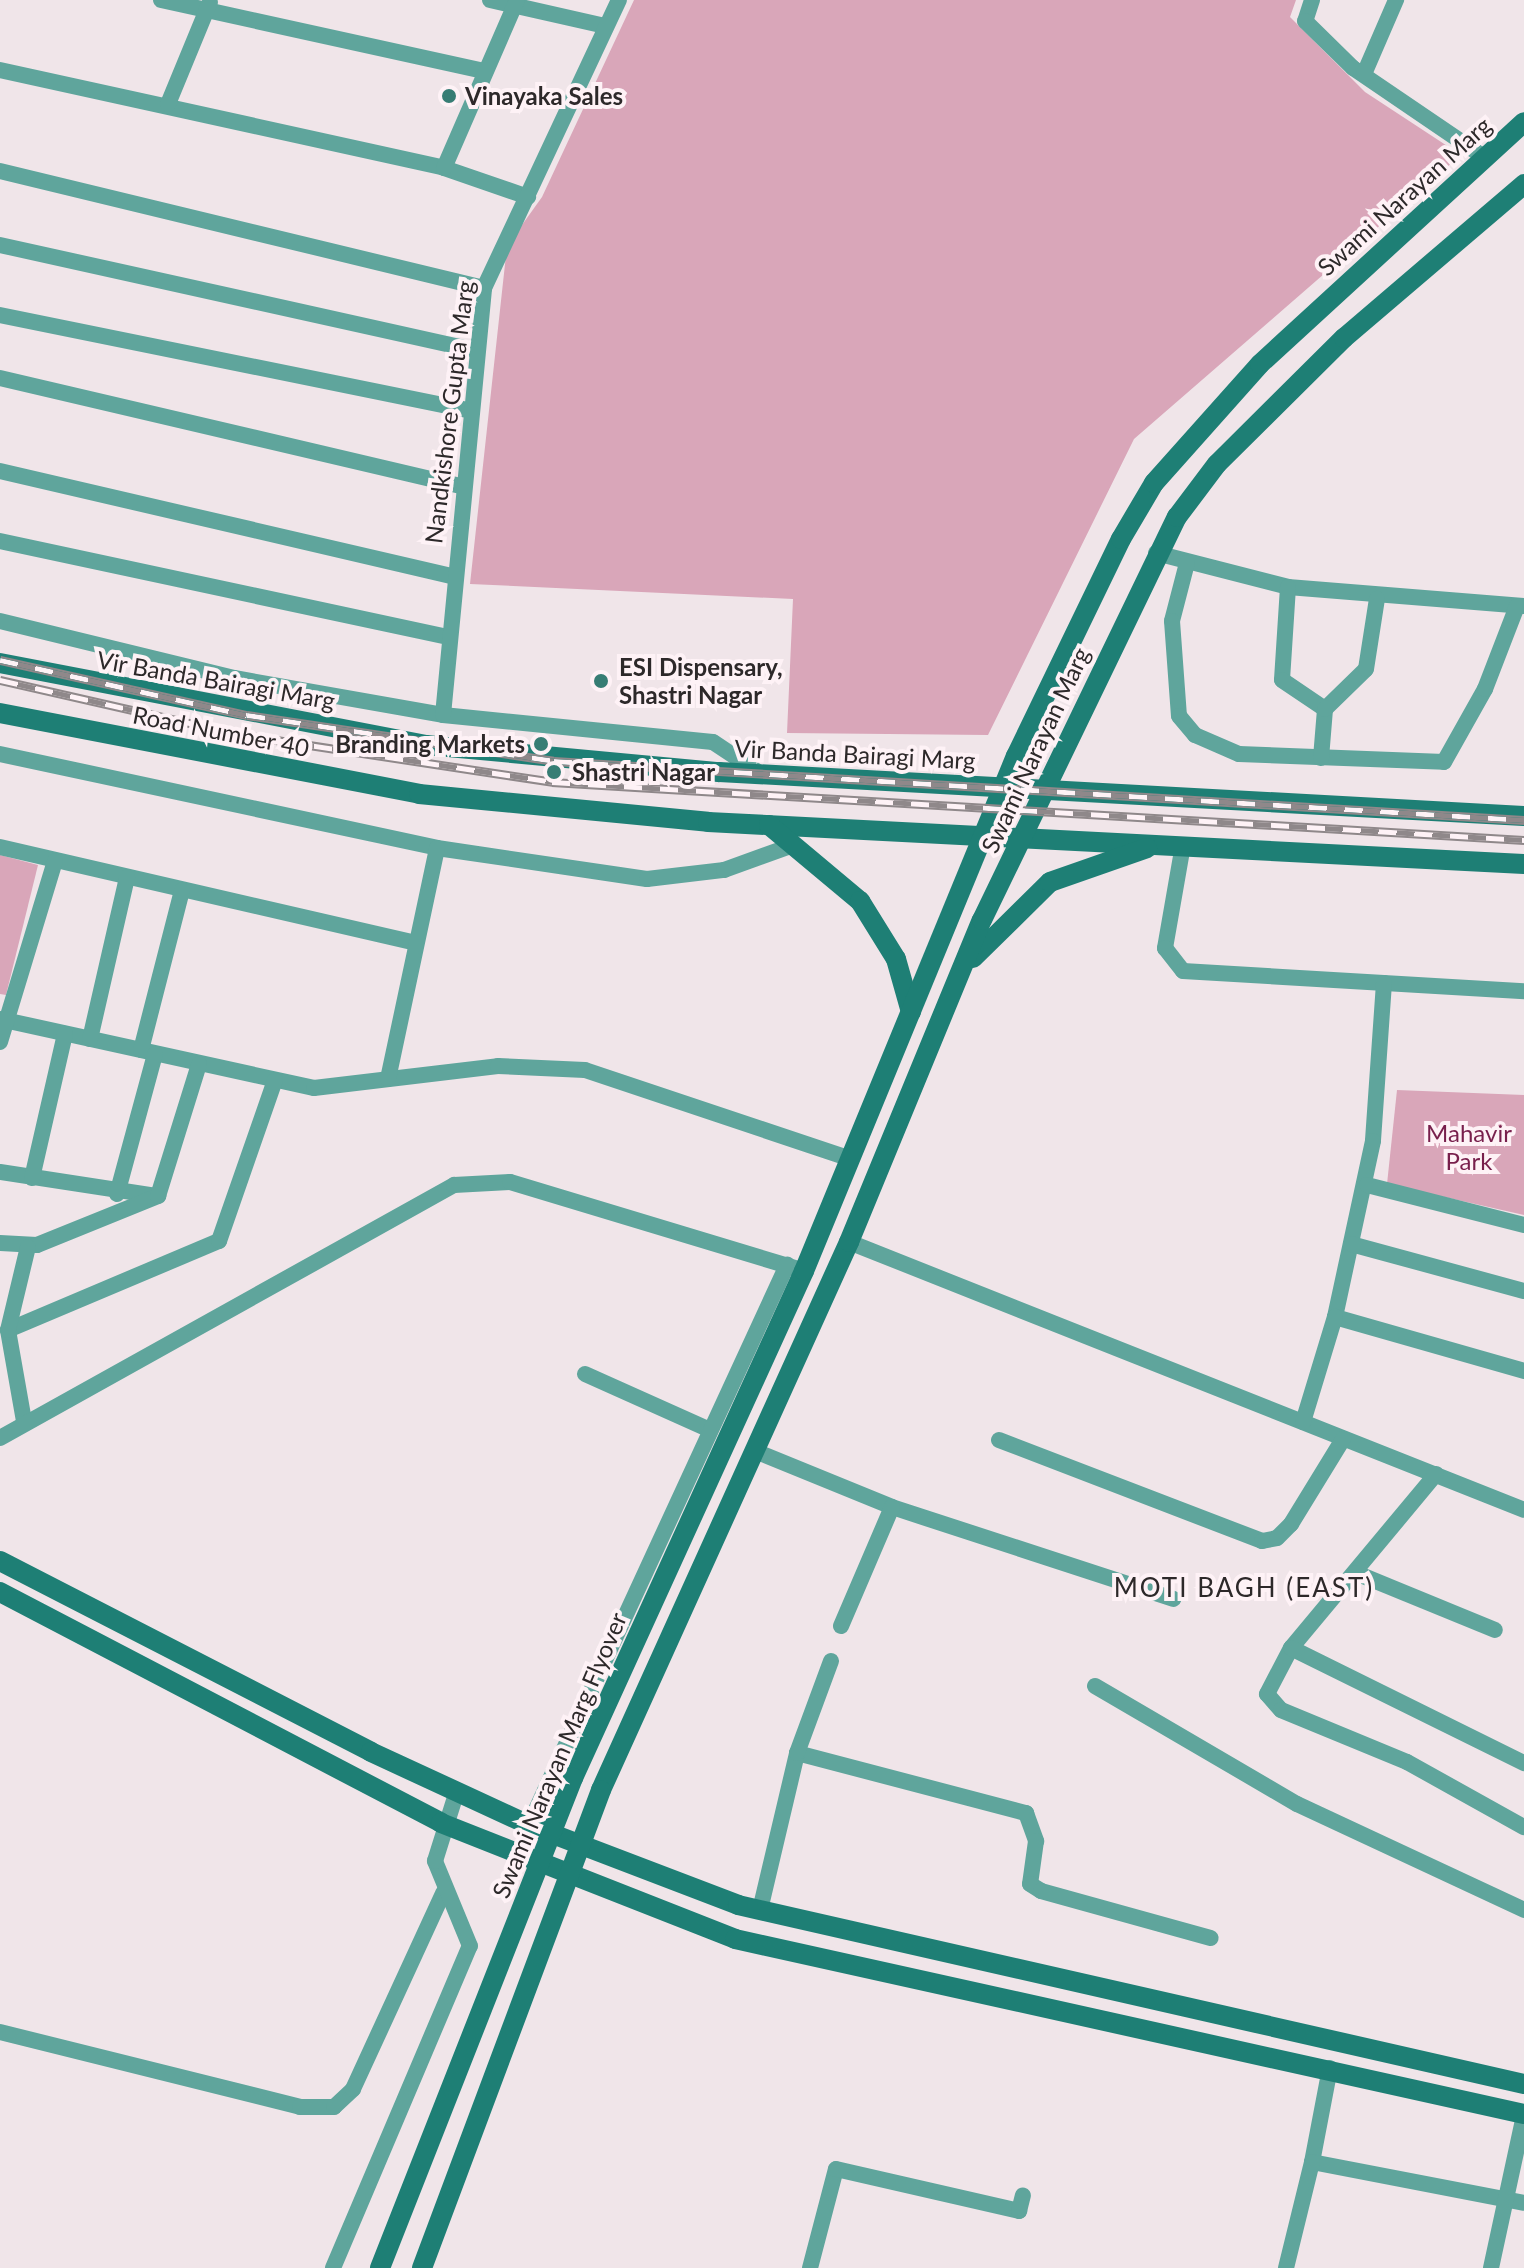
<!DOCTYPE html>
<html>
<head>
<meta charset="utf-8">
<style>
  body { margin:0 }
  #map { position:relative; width:1524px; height:2268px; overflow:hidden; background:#f0e5e9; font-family:Lato,sans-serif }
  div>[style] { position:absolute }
  .green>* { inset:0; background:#d9a6b9 }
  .street>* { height:16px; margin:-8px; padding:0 8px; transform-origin:8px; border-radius:8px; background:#5fa59c }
  .secondary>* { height:20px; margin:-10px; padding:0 10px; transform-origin:10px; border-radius:10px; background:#1e7f75 }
  .rail>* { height:9px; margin-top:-4.5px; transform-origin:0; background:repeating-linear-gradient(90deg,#fef2f6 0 18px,#8f888a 0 36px); box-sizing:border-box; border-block:2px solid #8f888a }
  .secondary-bridge>* { height:20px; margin:-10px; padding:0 10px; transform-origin:10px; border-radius:10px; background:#1e7f75 }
  .dots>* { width:22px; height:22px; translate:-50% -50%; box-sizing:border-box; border:4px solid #fef2f6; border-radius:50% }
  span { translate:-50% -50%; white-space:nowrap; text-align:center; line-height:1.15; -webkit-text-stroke:8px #fef2f6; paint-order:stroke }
  .poi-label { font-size:24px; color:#2d292a; font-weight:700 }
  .left { translate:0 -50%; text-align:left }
  .right { translate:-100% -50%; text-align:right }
  .street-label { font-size:24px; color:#2d292a }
  .park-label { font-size:24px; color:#781f4c }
  .neighbourhood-label { font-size:26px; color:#2d292a; letter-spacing:2px }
</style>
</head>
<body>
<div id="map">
  <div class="green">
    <div style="clip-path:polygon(634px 0,1296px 0,1290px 17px,1365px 92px,1461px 155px,1134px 439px,988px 735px,787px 733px,793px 599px,470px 584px,507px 246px,542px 197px)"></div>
    <div style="clip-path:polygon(0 855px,38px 865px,6px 995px,0 994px)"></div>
    <div style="clip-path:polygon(1397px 1090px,1524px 1095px,1524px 1215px,1387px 1184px)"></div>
  </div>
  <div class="street">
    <div style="left:161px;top:0;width:330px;rotate:12.4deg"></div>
    <div style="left:490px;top:0;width:118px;rotate:12.7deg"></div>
    <div style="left:1312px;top:0;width:22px;rotate:108deg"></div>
    <div style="left:1305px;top:21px;width:67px;rotate:44.4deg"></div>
    <div style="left:1353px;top:68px;width:158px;rotate:34.2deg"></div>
    <div style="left:0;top:70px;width:455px;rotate:12.4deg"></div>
    <div style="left:444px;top:168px;width:89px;rotate:19deg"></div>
    <div style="left:1364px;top:74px;width:81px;rotate:-66.6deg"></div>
    <div style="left:168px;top:104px;width:110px;rotate:-67.6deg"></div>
    <div style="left:444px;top:168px;width:183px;rotate:-66.5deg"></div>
    <div style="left:0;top:171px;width:498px;rotate:13.6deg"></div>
    <div style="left:0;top:245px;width:486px;rotate:12.5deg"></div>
    <div style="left:0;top:315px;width:480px;rotate:11.5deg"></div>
    <div style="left:0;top:378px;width:473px;rotate:13.2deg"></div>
    <div style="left:0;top:471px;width:466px;rotate:13.1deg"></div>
    <div style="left:0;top:541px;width:458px;rotate:12.1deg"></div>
    <div style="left:1156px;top:553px;width:136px;rotate:14.4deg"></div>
    <div style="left:1288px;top:587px;width:237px;rotate:4.6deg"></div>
    <div style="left:1187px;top:563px;width:60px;rotate:104.5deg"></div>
    <div style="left:1172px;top:621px;width:95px;rotate:85.8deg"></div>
    <div style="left:1179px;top:716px;width:25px;rotate:50deg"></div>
    <div style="left:1195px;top:735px;width:48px;rotate:23.4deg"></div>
    <div style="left:1239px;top:754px;width:205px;rotate:2.2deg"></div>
    <div style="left:1444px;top:762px;width:84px;rotate:-60.7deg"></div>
    <div style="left:1485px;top:689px;width:89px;rotate:-68.9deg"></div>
    <div style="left:1288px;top:587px;width:93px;rotate:93.7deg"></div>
    <div style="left:1282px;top:680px;width:52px;rotate:34deg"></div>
    <div style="left:0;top:621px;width:241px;rotate:13.7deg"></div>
    <div style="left:234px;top:678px;width:212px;rotate:10deg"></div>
    <div style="left:443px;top:715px;width:271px;rotate:5.7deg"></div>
    <div style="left:713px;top:742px;width:58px;rotate:33.7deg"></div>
    <div style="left:443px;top:715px;width:429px;rotate:-84.5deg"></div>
    <div style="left:484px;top:288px;width:318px;rotate:-64.9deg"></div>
    <div style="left:0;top:754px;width:447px;rotate:12.1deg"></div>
    <div style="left:437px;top:848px;width:212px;rotate:8.4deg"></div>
    <div style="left:647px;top:879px;width:78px;rotate:-6.7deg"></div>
    <div style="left:724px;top:870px;width:73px;rotate:-19.9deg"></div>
    <div style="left:1321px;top:758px;width:49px;rotate:-85.3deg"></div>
    <div style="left:1325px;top:709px;width:57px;rotate:-44.3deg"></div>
    <div style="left:1366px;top:669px;width:71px;rotate:-81.1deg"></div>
    <div style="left:1183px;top:845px;width:105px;rotate:99.9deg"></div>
    <div style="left:1165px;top:948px;width:29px;rotate:52deg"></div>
    <div style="left:1183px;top:971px;width:342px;rotate:3.4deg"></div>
    <div style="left:0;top:847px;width:426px;rotate:13deg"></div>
    <div style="left:1384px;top:983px;width:158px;rotate:94deg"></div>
    <div style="left:1373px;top:1141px;width:180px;rotate:102.2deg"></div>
    <div style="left:1335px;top:1317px;width:197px;rotate:15.9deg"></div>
    <div style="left:0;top:1019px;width:321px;rotate:12.4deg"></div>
    <div style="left:314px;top:1088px;width:185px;rotate:-6.8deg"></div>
    <div style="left:498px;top:1066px;width:87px;rotate:2.6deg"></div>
    <div style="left:585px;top:1070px;width:280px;rotate:18.5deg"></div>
    <div style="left:90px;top:1039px;width:166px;rotate:-77.1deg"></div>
    <div style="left:0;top:1042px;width:189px;rotate:-73.1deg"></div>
    <div style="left:141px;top:1050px;width:165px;rotate:-75.6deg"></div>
    <div style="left:388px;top:1079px;width:236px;rotate:-78deg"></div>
    <div style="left:0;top:1172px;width:158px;rotate:8.7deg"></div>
    <div style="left:32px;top:1178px;width:148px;rotate:-77.1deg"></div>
    <div style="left:1367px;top:1185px;width:162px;rotate:14.3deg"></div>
    <div style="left:117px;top:1194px;width:145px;rotate:-74.8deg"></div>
    <div style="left:849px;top:1242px;width:726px;rotate:21.65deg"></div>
    <div style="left:0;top:1243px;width:37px;rotate:3deg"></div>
    <div style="left:37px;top:1245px;width:131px;rotate:-22deg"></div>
    <div style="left:158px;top:1196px;width:138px;rotate:-72.7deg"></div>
    <div style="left:1351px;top:1244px;width:179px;rotate:15.2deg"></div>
    <div style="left:8px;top:1330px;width:229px;rotate:-22.9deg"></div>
    <div style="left:219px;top:1241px;width:170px;rotate:-70.8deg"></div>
    <div style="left:585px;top:1374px;width:137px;rotate:24.1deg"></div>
    <div style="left:24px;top:1421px;width:92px;rotate:-100deg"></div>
    <div style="left:8px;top:1330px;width:85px;rotate:-76.5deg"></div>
    <div style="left:1303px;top:1422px;width:110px;rotate:-73.1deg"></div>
    <div style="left:0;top:1438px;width:520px;rotate:-29.13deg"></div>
    <div style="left:454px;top:1185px;width:56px;rotate:-3.1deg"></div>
    <div style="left:510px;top:1182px;width:307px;rotate:16.8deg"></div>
    <div style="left:999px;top:1440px;width:282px;rotate:21deg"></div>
    <div style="left:1262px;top:1541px;width:15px;rotate:-11deg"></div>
    <div style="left:1277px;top:1538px;width:20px;rotate:-45deg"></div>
    <div style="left:1291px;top:1524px;width:100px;rotate:-58.5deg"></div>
    <div style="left:755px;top:1451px;width:148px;rotate:22.2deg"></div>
    <div style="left:892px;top:1507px;width:296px;rotate:18.1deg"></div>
    <div style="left:1436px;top:1474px;width:226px;rotate:129.8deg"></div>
    <div style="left:1291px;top:1648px;width:52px;rotate:117.6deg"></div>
    <div style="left:1267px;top:1694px;width:21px;rotate:49deg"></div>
    <div style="left:1281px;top:1710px;width:136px;rotate:22.4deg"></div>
    <div style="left:1407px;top:1762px;width:134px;rotate:29.1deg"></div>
    <div style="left:1356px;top:1573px;width:150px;rotate:22.3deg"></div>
    <div style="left:841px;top:1626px;width:129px;rotate:-66.8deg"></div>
    <div style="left:1291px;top:1648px;width:260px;rotate:26.3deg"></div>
    <div style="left:1095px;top:1686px;width:234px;rotate:30.3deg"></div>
    <div style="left:1297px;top:1804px;width:251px;rotate:25deg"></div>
    <div style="left:797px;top:1753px;width:237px;rotate:14.7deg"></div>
    <div style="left:1026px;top:1813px;width:30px;rotate:70deg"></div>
    <div style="left:1036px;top:1841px;width:43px;rotate:97.9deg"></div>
    <div style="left:1030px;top:1884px;width:13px;rotate:32deg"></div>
    <div style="left:1041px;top:1891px;width:176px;rotate:15.5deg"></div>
    <div style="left:529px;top:1825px;width:617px;rotate:-65.26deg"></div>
    <div style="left:760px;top:1910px;width:161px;rotate:-76.7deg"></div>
    <div style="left:797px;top:1753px;width:98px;rotate:-69.7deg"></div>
    <div style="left:0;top:2032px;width:309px;rotate:14deg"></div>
    <div style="left:300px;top:2107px;width:34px"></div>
    <div style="left:334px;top:2107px;width:26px;rotate:-43deg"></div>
    <div style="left:353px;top:2089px;width:216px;rotate:-65.3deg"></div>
    <div style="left:1330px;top:2068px;width:96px;rotate:100.8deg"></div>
    <div style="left:1312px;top:2162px;width:216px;rotate:10.9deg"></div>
    <div style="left:333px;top:2268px;width:350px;rotate:-67deg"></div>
    <div style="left:470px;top:1946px;width:92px;rotate:-112.4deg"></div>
    <div style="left:435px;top:1861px;width:73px;rotate:-72.6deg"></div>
    <div style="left:810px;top:2268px;width:102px;rotate:-75.3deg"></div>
    <div style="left:836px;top:2169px;width:188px;rotate:12.9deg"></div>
    <div style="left:1019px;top:2211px;width:16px;rotate:-76deg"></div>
    <div style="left:1286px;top:2268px;width:109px;rotate:-76.2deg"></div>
    <div style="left:1491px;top:2268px;width:157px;rotate:-77.8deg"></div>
  </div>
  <div class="secondary">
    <div style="left:0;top:663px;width:434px;rotate:10.9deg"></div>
    <div style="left:426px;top:745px;width:294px;rotate:5.3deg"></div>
    <div style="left:719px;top:772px;width:806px;rotate:3.13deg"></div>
    <div style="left:0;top:713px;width:427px;rotate:10.9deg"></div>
    <div style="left:419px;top:794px;width:290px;rotate:5.5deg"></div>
    <div style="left:708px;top:822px;width:817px;rotate:2.95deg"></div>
    <div style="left:769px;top:825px;width:119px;rotate:39.9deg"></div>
    <div style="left:860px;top:901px;width:68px;rotate:58.2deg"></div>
    <div style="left:896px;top:959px;width:55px;rotate:74.2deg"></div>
    <div style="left:973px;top:958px;width:108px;rotate:-44.6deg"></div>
    <div style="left:1050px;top:882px;width:103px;rotate:-19.3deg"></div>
    <div style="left:0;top:1561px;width:417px;rotate:27.2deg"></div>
    <div style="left:371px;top:1752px;width:174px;rotate:24.8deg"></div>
    <div style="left:529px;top:1825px;width:224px;rotate:20.9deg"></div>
    <div style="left:738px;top:1905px;width:806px;rotate:12.83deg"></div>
    <div style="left:0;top:1592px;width:498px;rotate:27.6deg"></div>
    <div style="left:441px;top:1823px;width:316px;rotate:21.5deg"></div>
    <div style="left:735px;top:1939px;width:808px;rotate:12.51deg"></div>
    <div style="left:573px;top:1778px;width:557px;rotate:-65.5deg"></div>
    <div style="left:804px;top:1271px;width:557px;rotate:-67.63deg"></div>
    <div style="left:1016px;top:756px;width:241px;rotate:-64.2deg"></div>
    <div style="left:1121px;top:539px;width:65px;rotate:-59.5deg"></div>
    <div style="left:1154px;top:483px;width:159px;rotate:-48.3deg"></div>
    <div style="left:1260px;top:364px;width:358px;rotate:-42.5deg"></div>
    <div style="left:601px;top:1790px;width:602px;rotate:-65.65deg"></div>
    <div style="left:849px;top:1242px;width:348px;rotate:-67.6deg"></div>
    <div style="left:982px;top:920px;width:448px;rotate:-64.2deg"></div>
    <div style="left:1177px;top:517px;width:66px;rotate:-53deg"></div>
    <div style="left:1217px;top:464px;width:179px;rotate:-44.8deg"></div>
    <div style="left:1344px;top:338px;width:237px;rotate:-40.5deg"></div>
  </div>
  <div class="rail">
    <div style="left:0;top:660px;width:253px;rotate:12.6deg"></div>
    <div style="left:247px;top:715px;width:310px;rotate:8.5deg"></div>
    <div style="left:554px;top:761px;width:972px;rotate:3.48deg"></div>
    <div style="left:0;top:680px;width:249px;rotate:12.8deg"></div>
    <div style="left:243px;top:735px;width:313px;rotate:8.6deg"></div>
    <div style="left:552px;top:782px;width:974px;rotate:3.41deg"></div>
  </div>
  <div class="secondary-bridge">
    <div style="left:380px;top:2268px;width:527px;rotate:-68.5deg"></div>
    <div style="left:422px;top:2268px;width:510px;rotate:-69.47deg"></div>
  </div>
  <div class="dots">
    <div style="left:449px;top:96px;background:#377d74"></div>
    <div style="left:601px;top:681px;background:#377d74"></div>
    <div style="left:541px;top:744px;background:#377d74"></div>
    <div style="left:554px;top:772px;background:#377d74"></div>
  </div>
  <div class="poi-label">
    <span class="left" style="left:465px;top:96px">Vinayaka Sales</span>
    <span class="left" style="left:619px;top:681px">ESI Dispensary,<br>Shastri Nagar</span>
    <span class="right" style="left:525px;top:744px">Branding Markets</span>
    <span class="left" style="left:572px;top:772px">Shastri Nagar</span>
  </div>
  <div class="street-label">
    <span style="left:1404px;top:196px;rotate:-42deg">Swami Narayan Marg</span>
    <span style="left:449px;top:412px;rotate:-83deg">Nandkishore Gupta Marg</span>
    <span style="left:216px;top:680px;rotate:10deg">Vir Banda Bairagi Marg</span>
    <span style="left:221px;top:731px;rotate:11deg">Road Number 40</span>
    <span style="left:1035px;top:750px;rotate:-65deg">Swami Narayan Marg</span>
    <span style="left:855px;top:754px;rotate:3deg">Vir Banda Bairagi Marg</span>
    <span style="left:559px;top:1755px;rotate:-67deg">Swami Narayan Marg Flyover</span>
  </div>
  <div class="park-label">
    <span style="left:1469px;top:1147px">Mahavir<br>Park</span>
  </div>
  <div class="neighbourhood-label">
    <span style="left:1244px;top:1588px">MOTI BAGH (EAST)</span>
  </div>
</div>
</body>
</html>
